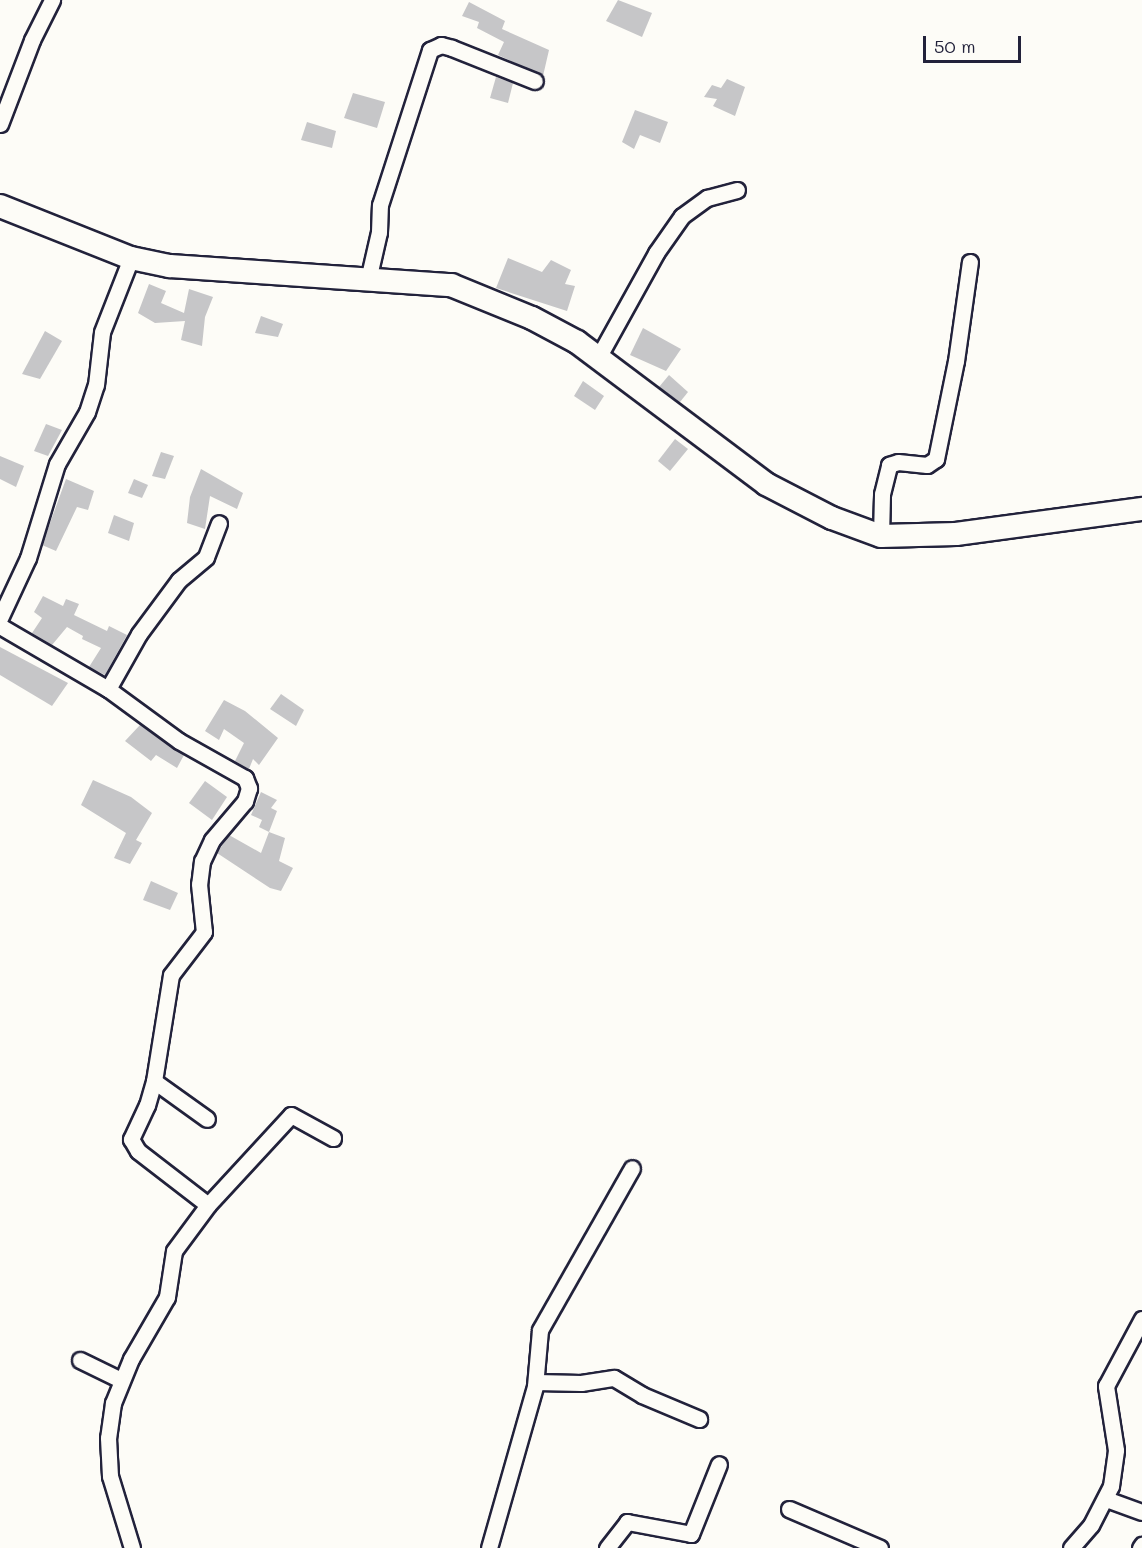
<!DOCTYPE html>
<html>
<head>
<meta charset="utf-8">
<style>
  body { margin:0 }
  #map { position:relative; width:1142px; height:1548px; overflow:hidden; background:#fdfcf7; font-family:Mali,sans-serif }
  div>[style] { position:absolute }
  .building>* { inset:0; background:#c6c6c8 }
  .roads { filter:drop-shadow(2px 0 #22223b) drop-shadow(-2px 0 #22223b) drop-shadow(0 2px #22223b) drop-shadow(0 -2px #22223b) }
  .street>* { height:15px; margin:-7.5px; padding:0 7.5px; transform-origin:7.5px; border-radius:7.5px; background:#fdfcf7 }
  .secondary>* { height:22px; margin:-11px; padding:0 11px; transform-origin:11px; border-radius:11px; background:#fdfcf7 }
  span { translate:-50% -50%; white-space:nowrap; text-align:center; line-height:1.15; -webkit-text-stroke:5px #fdfcf7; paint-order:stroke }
  .scale { position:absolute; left:923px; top:36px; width:98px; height:27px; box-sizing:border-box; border:3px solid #22223b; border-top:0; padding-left:8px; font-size:18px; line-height:21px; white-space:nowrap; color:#22223b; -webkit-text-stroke:4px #fdfcf7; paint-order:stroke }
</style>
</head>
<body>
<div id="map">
  <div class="building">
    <div style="clip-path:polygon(618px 0,652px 13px,642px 37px,606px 21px)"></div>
    <div style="clip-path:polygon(469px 2px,505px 21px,502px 29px,549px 50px,543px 76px,498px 55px,504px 42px,477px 28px,479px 22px,462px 16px)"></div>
    <div style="clip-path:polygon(496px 77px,513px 83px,508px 103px,490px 98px)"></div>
    <div style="clip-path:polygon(727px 79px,745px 87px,735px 116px,713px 106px,717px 99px,704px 97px,712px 85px,721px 88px)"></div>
    <div style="clip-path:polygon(353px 93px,385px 102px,377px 128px,344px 118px)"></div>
    <div style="clip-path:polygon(635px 110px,668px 122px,660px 143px,640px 135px,634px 149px,622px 142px)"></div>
    <div style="clip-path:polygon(307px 122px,336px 131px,332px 148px,301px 140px)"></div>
    <div style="clip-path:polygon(508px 258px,542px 272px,551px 260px,571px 270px,565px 284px,575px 286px,567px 311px,496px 288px)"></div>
    <div style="clip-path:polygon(149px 284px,166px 291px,161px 303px,184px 313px,189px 289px,213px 297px,205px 317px,202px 346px,181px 340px,185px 321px,155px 323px,138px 313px)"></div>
    <div style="clip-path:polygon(261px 316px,283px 324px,278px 337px,255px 333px)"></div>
    <div style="clip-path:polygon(643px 328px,681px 349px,666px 371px,630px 355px)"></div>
    <div style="clip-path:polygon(45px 331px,62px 341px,40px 379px,22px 374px)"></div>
    <div style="clip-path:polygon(669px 375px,688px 392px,680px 402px,659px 387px)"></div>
    <div style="clip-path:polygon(583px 381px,604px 396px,595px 410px,574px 396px)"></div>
    <div style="clip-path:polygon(46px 424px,62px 430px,48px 456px,34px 451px)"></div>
    <div style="clip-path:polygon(675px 439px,688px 449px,670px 471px,658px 461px)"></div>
    <div style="clip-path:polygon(161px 452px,174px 456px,165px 479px,152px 476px)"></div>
    <div style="clip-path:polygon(0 456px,24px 466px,16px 487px,0 479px)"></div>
    <div style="clip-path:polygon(201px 469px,243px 493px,237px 509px,210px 496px,205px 529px,187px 523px,190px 497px)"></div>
    <div style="clip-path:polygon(66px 479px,94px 491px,88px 510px,77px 507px,56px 551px,42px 545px)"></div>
    <div style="clip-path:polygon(134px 479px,148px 485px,142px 498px,128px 493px)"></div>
    <div style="clip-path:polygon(114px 515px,134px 523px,129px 541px,108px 533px)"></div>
    <div style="clip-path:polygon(43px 596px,63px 606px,66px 599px,79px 604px,74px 615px,107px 631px,109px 626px,127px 635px,105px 675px,89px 667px,101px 648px,82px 639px,83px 636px,67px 627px,52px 645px,32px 633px,42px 618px,34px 612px)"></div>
    <div style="clip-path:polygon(0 647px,68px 683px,52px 706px,0 675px)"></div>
    <div style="clip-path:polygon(281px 694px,304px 710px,296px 726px,270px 709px)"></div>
    <div style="clip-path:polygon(224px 700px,245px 711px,278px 738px,259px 765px,253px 759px,249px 769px,235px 761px,244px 743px,224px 729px,219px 740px,205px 731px)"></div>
    <div style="clip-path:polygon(140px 725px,184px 755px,177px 768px,156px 755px,151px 761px,125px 741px)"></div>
    <div style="clip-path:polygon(93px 780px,131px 797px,152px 813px,136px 840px,142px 843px,130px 864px,114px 858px,126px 833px,81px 805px)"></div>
    <div style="clip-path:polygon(205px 781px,227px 797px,212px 820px,189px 803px)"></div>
    <div style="clip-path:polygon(261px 792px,277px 800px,271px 808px,277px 811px,269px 832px,259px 827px,262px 820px,251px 815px)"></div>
    <div style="clip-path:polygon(269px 832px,285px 838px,279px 861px,293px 868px,281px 891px,270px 888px,217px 853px,229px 835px,261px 853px)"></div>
    <div style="clip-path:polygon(151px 881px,178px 893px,170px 910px,143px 900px)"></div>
  </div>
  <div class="roads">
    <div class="street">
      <div style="left:0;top:124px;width:90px;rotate:-69.1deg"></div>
      <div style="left:32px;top:40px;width:45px;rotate:-63.4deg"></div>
      <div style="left:368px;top:280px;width:49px;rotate:-77.1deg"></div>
      <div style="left:379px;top:232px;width:27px;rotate:-88deg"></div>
      <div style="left:380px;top:205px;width:163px;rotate:-72.1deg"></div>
      <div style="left:430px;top:50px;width:12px;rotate:-24deg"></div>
      <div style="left:441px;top:45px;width:11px;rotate:15deg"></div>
      <div style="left:452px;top:48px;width:89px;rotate:21.7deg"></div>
      <div style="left:599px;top:356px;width:118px;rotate:-61deg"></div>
      <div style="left:656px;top:253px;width:45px;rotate:-54.9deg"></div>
      <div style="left:682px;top:216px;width:31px;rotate:-36deg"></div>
      <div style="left:707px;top:198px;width:31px;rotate:-15deg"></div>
      <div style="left:881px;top:536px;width:42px;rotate:-88.6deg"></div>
      <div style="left:882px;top:494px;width:30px;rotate:-76deg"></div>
      <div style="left:889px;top:465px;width:9px;rotate:-18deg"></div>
      <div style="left:898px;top:462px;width:29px;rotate:6deg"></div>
      <div style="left:927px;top:465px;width:11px;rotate:-34deg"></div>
      <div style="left:936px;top:459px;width:100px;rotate:-78.5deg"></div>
      <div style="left:956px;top:361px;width:100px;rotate:-82deg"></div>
      <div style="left:0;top:618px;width:66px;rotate:-65deg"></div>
      <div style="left:28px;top:558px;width:98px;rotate:-72.9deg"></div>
      <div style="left:57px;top:464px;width:60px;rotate:-60deg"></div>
      <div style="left:87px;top:412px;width:28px;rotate:-72deg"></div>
      <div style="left:96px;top:385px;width:53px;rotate:-83.5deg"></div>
      <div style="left:102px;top:332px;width:79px;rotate:-68.6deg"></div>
      <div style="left:0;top:626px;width:125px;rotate:30.3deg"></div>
      <div style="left:108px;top:689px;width:88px;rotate:36.2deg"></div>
      <div style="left:179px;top:741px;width:76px;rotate:29.3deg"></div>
      <div style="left:245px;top:778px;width:11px;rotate:68deg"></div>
      <div style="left:249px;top:788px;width:14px;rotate:107deg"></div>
      <div style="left:245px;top:801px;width:51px;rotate:130.2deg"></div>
      <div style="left:212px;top:840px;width:23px;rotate:115deg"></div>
      <div style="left:202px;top:861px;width:23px;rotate:97deg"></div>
      <div style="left:199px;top:884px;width:48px;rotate:84.1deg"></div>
      <div style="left:204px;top:932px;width:54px;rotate:127.5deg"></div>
      <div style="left:171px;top:975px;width:107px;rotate:99.1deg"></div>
      <div style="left:154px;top:1081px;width:25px;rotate:106deg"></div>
      <div style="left:147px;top:1105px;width:38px;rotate:115deg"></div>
      <div style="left:131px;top:1139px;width:14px;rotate:60deg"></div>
      <div style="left:138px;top:1151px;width:88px;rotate:37.6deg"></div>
      <div style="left:208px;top:1205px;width:57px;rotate:126.5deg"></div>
      <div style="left:174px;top:1251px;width:47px;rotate:98.7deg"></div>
      <div style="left:167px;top:1297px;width:72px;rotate:120.1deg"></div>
      <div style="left:131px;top:1359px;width:48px;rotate:112.2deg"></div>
      <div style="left:113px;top:1403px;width:35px;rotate:98deg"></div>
      <div style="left:108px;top:1438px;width:38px;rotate:87deg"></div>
      <div style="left:110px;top:1476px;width:75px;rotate:73deg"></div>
      <div style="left:108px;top:689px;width:63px;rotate:-60.6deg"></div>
      <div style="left:139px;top:634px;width:67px;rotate:-53.5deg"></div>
      <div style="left:179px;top:580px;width:35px;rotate:-40deg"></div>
      <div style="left:206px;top:557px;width:36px;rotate:-69deg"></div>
      <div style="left:154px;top:1081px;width:65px;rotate:35.6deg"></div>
      <div style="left:208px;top:1205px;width:122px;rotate:-47.3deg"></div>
      <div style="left:291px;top:1115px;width:48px;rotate:28.7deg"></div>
      <div style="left:80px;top:1360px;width:46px;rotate:26deg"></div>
      <div style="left:536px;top:1382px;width:45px;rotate:1.3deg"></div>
      <div style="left:581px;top:1383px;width:33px;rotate:-9deg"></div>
      <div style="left:614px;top:1378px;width:33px;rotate:31deg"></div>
      <div style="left:642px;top:1395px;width:62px;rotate:22.8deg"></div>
      <div style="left:1106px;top:1499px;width:38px;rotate:20deg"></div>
      <div style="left:789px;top:1509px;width:99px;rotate:23.2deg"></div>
      <div style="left:489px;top:1548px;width:168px;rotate:-74.1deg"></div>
      <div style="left:535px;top:1386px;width:56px;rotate:-84.9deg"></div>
      <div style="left:540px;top:1330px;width:186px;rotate:-60.4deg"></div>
      <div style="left:607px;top:1548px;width:33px;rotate:-52deg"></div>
      <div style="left:627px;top:1522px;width:65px;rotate:10.6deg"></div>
      <div style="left:691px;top:1534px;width:75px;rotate:-68.2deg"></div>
      <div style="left:1071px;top:1548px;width:30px;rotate:-49deg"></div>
      <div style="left:1091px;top:1525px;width:44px;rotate:-62.9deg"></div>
      <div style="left:1111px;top:1486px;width:36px;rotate:-82deg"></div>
      <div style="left:1116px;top:1450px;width:65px;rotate:-98.9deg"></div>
      <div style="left:1106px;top:1386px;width:76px;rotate:-61.8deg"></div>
      <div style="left:1140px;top:1548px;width:4px;rotate:-56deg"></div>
    </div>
    <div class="secondary">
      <div style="left:0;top:206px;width:141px;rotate:21.7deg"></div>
      <div style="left:131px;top:258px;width:40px;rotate:12deg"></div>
      <div style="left:170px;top:266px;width:282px;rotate:3.9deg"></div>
      <div style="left:451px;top:285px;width:87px;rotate:22.2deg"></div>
      <div style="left:532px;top:318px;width:51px;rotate:28.1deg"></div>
      <div style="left:577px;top:342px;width:236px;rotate:36.9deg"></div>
      <div style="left:766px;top:484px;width:74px;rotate:27.3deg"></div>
      <div style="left:832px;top:518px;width:52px;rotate:20.2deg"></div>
      <div style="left:881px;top:536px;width:75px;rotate:-1.5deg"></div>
      <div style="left:956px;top:534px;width:188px;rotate:-7.7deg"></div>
    </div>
  </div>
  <div class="scale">50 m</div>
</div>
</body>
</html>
